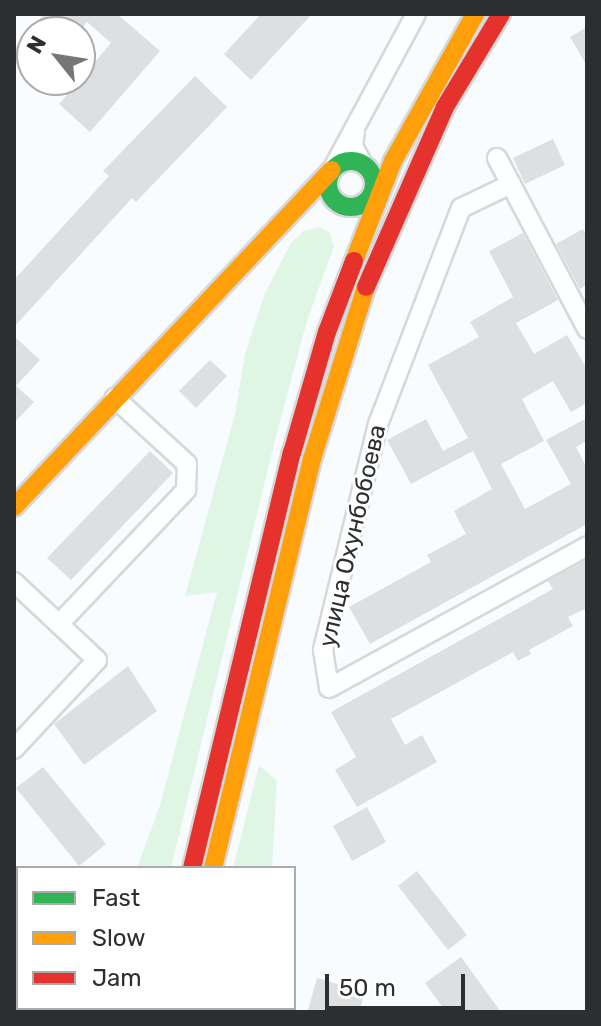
<!DOCTYPE html>
<html>
<head>
<meta charset="utf-8">
<style>
  body { margin:0 }
  #map { position:relative; width:601px; height:1026px; overflow:hidden; background:#f9fcfe; font-family:Rubik,sans-serif }
  div>[style] { position:absolute }
  .green>* { inset:0; background:#dff6e5 }
  .building>* { inset:0; background:#dddfe1 }
  .roads { filter:drop-shadow(2px 0 #d6d8da) drop-shadow(-2px 0 #d6d8da) drop-shadow(0 2px #d6d8da) drop-shadow(0 -2px #d6d8da) }
  .street>* { height:18px; margin:-9px; padding:0 9px; transform-origin:9px; border-radius:9px; background:#feffff }
  .fast>* { height:18px; margin:-9px; padding:0 9px; transform-origin:9px; border-radius:9px; background:#30b455 }
  .fast>.ring { margin:-9px; padding:0; box-sizing:content-box; background:none; border:18px solid #30b455; border-radius:50% }
  .slow>* { height:18px; margin:-9px; padding:0 9px; transform-origin:9px; border-radius:9px; background:#ff9f0a }
  .jam>* { height:18px; margin:-9px; padding:0 9px; transform-origin:9px; border-radius:9px; background:#e5322d }
  span { translate:-50% -50%; white-space:nowrap; text-align:center; line-height:1.15; -webkit-text-stroke:6px #fff; paint-order:stroke }
  .street-label { font-size:24px; color:#2c2e30 }
  .frame { position:absolute; inset:0; border:16px solid #2c2e30; pointer-events:none }
  .legend { position:absolute; left:16px; top:866px; width:280px; height:144px; box-sizing:border-box; background:#fff; border:2px solid #ababac; margin:0; padding:10px 14px; list-style:none; font-size:24px; color:#2c2e30 }
  .legend li { display:flex; align-items:center; gap:16px; height:40px }
  .legend b { width:40px; border:2px solid #ababac }
  .north { position:absolute; left:16px; top:16px; width:80px; height:80px; box-sizing:border-box; background:#fff; border:2px solid #ababac; border-radius:50%; rotate:300deg; font-size:22px; font-weight:700; line-height:32px; text-align:center; color:#2c2e30 }
  .north::after { content:''; display:block; margin:auto; width:28px; height:36px; background:#747678; clip-path:polygon(50% 0,100% 100%,50% 72%,0 100%) }
  .scale { position:absolute; left:325px; top:974px; width:140px; height:36px; box-sizing:border-box; border:4px solid #2c2e30; border-top:0; padding-left:10px; font-size:24px; line-height:28px; white-space:nowrap; color:#2c2e30; -webkit-text-stroke:6px #fff; paint-order:stroke }
</style>
</head>
<body>
<div id="map">
  <div class="green">
    <div style="clip-path:polygon(320px 227px,330px 233px,334px 246px,307px 321px,274px 444px,171px 868px,137px 868px,160px 805px,217px 592px,185px 596px,235px 414px,245px 354px,265px 293px,291px 243px,304px 231px)"></div>
    <div style="clip-path:polygon(259px 765px,277px 781px,272px 868px,233px 868px)"></div>
  </div>
  <div class="building">
    <div style="clip-path:polygon(44px 14px,117px 14px,160px 51px,90px 132px,59px 104px,111px 43px,87px 22px,78px 32px,32px 32px,32px 78px,14px 62px,14px 49px)"></div>
    <div style="clip-path:polygon(261px 14px,312px 14px,251px 80px,224px 54px)"></div>
    <div style="clip-path:polygon(587px 27px,587px 66px,570px 37px)"></div>
    <div style="clip-path:polygon(195px 76px,227px 107px,136px 202px,132px 198px,14px 327px,14px 280px,109px 176px,103px 171px)"></div>
    <div style="clip-path:polygon(553px 139px,565px 165px,525px 184px,513px 158px)"></div>
    <div style="clip-path:polygon(583px 229px,587px 237px,587px 285px,580px 289px,556px 244px)"></div>
    <div style="clip-path:polygon(523px 233px,558px 300px,516px 323px,534px 354px,567px 335px,587px 369px,587px 403px,571px 412px,553px 381px,522px 399px,544px 441px,501px 464px,525px 509px,571px 484px,546px 440px,587px 418px,587px 441px,576px 447px,587px 468px,587px 524px,370px 644px,349px 607px,431px 562px,427px 555px,466px 534px,454px 511px,492px 489px,473px 451px,411px 484px,387px 440px,426px 419px,443px 451px,468px 438px,428px 365px,479px 337px,470px 322px,513px 297px,489px 251px)"></div>
    <div style="clip-path:polygon(14px 336px,40px 360px,16px 386px,34px 402px,14px 423px)"></div>
    <div style="clip-path:polygon(210px 360px,227px 376px,196px 408px,179px 391px)"></div>
    <div style="clip-path:polygon(150px 451px,173px 473px,71px 580px,47px 558px)"></div>
    <div style="clip-path:polygon(587px 560px,587px 608px,568px 617px,573px 626px,529px 650px,531px 654px,518px 661px,513px 652px,391px 719px,405px 745px,422px 735px,437px 762px,357px 807px,335px 770px,356px 757px,331px 712px,553px 589px,548px 581px)"></div>
    <div style="clip-path:polygon(128px 666px,157px 711px,84px 765px,54px 724px)"></div>
    <div style="clip-path:polygon(43px 767px,106px 844px,79px 866px,16px 788px)"></div>
    <div style="clip-path:polygon(367px 807px,386px 842px,352px 861px,333px 826px)"></div>
    <div style="clip-path:polygon(417px 871px,467px 935px,448px 950px,398px 886px)"></div>
    <div style="clip-path:polygon(461px 957px,501px 1012px,446px 1012px,425px 983px)"></div>
    <div style="clip-path:polygon(317px 978px,365px 992px,359px 1012px,308px 1010px)"></div>
  </div>
  <div class="roads">
    <div class="street">
      <div style="left:355px;top:132px;width:14px;rotate:98deg"></div>
      <div style="left:353px;top:146px;width:19px;rotate:62deg"></div>
      <div style="left:497px;top:158px;width:193px;rotate:62.2deg"></div>
      <div style="left:332px;top:170px;width:177px;rotate:-61.7deg"></div>
      <div style="left:511px;top:184px;width:55px;rotate:154.4deg"></div>
      <div style="left:461px;top:208px;width:231px;rotate:111deg"></div>
      <div style="left:378px;top:424px;width:233px;rotate:103.7deg"></div>
      <div style="left:323px;top:650px;width:38px;rotate:81deg"></div>
      <div style="left:329px;top:688px;width:294px;rotate:-28.8deg"></div>
      <div style="left:14px;top:582px;width:114px;rotate:43.2deg"></div>
      <div style="left:97px;top:660px;width:122px;rotate:133deg"></div>
      <div style="left:59px;top:624px;width:185px;rotate:-46.5deg"></div>
      <div style="left:186px;top:490px;width:26px;rotate:-88deg"></div>
      <div style="left:187px;top:464px;width:98px;rotate:-137.5deg"></div>
    </div>
    <div class="fast">
      <div class="ring" style="left:328px;top:161px;width:28px;height:28px"></div>
    </div>
    <div class="slow">
      <div style="left:354px;top:261px;width:107px;rotate:-68.7deg"></div>
      <div style="left:393px;top:161px;width:168px;rotate:-60.8deg"></div>
      <div style="left:14px;top:507px;width:463px;rotate:-46.7deg"></div>
      <div style="left:213px;top:868px;width:421px;rotate:-76.4deg"></div>
      <div style="left:312px;top:459px;width:180px;rotate:-72.6deg"></div>
      <div style="left:178px;top:1012px;width:4px;rotate:-76deg"></div>
    </div>
    <div class="jam">
      <div style="left:366px;top:287px;width:197px;rotate:-66.3deg"></div>
      <div style="left:445px;top:107px;width:109px;rotate:-58.9deg"></div>
      <div style="left:192px;top:868px;width:427px;rotate:-76.5deg"></div>
      <div style="left:292px;top:453px;width:126px;rotate:-73.9deg"></div>
      <div style="left:327px;top:332px;width:76px;rotate:-69.2deg"></div>
      <div style="left:157px;top:1012px;width:4px;rotate:-76deg"></div>
    </div>
  </div>
  <div class="street-label">
    <span style="left:353px;top:536px;rotate:-77deg">улица Охунбобоева</span>
  </div>
  <div class="frame"></div>
  <ul class="legend">
  <li><b style="height:10px;background:#30b455"></b>Fast</li>
  <li><b style="height:10px;background:#ff9f0a"></b>Slow</li>
  <li><b style="height:10px;background:#e5322d"></b>Jam</li>
  </ul>
  <div class="north">N</div>
  <div class="scale">50 m</div>
</div>
</body>
</html>
